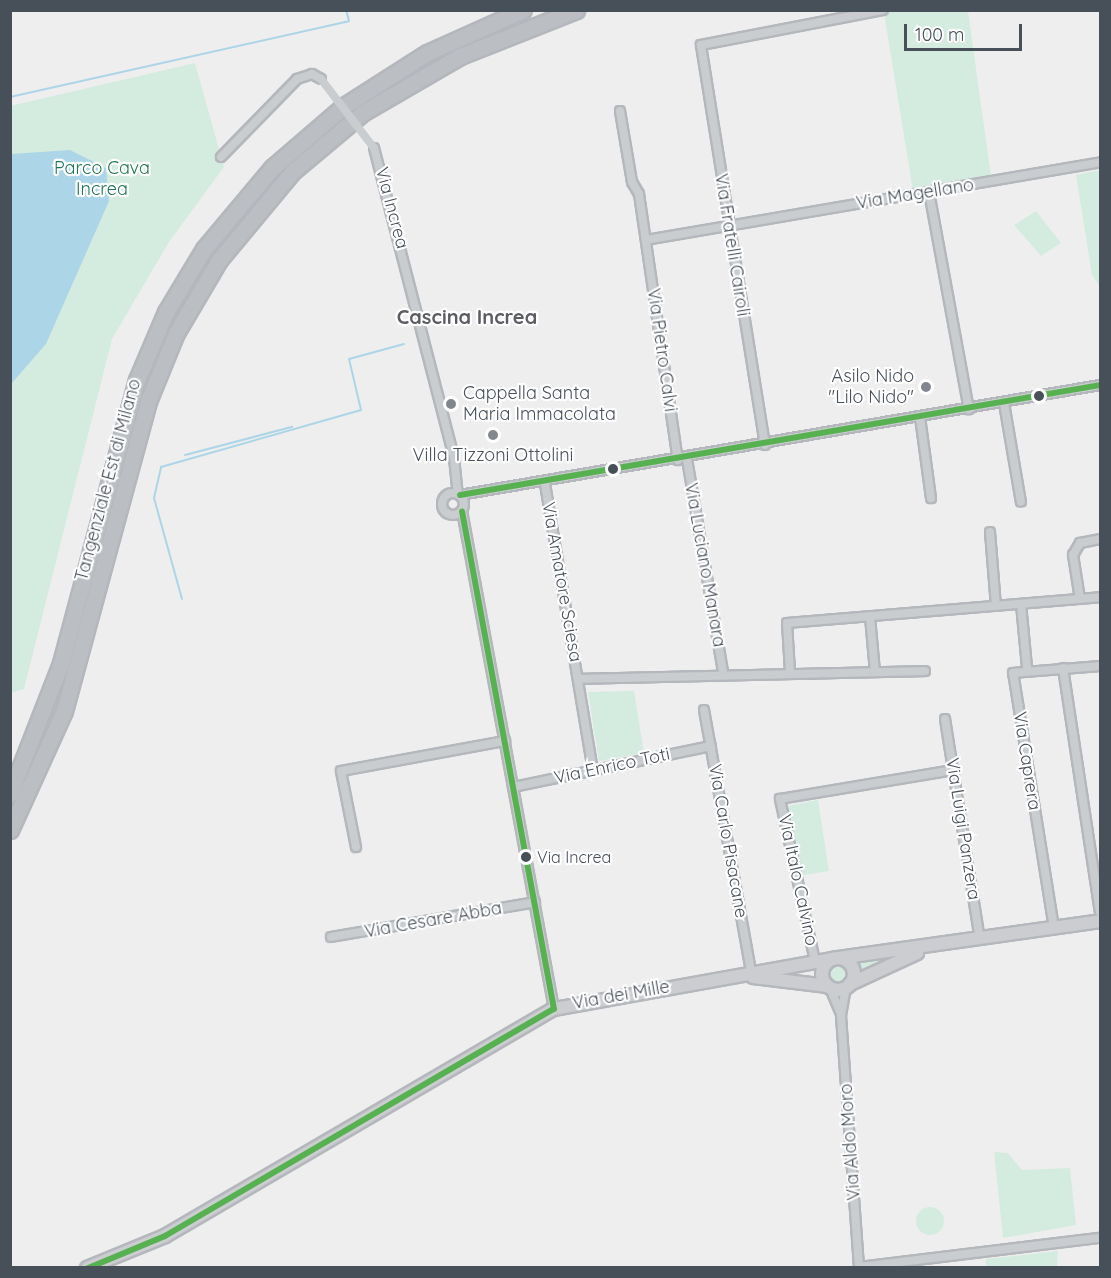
<!DOCTYPE html>
<html>
<head>
<meta charset="utf-8">
<style>
  body { margin:0 }
  #map { position:relative; width:1111px; height:1278px; overflow:hidden; background:#efeeee; font-family:Quicksand,sans-serif }
  div>[style] { position:absolute }
  .green>* { inset:0; background:#d4ece0 }
  .round { border-radius:50% }
  .water>* { inset:0; background:#acd5e7 }
  .stream>* { height:2px; margin:-1px; padding:0 1px; transform-origin:1px; border-radius:1px; background:#acd5e7 }
  .roads { filter:drop-shadow(2px 0 #b4b7bc) drop-shadow(-2px 0 #b4b7bc) drop-shadow(0 2px #b4b7bc) drop-shadow(0 -2px #b4b7bc) }
  .street>* { height:8px; margin:-4px; padding:0 4px; transform-origin:4px; border-radius:4px; background:#cacdcf }
  .street>.ring { margin:-4px; padding:0; box-sizing:content-box; background:none; border:8px solid #cacdcf; border-radius:50% }
  .secondary>* { height:12px; margin:-6px; padding:0 6px; transform-origin:6px; border-radius:6px; background:#cbcdd0 }
  .secondary>.ring { margin:-6px; padding:0; box-sizing:content-box; background:none; border:12px solid #cbcdd0; border-radius:50% }
  .highway>* { height:15px; margin:-7.5px; padding:0 7.5px; transform-origin:7.5px; border-radius:7.5px; background:#bbbfc4 }
  .street-bridge>* { height:8px; margin:-4px; padding:0 4px; transform-origin:4px; border-radius:4px; background:#cacdcf }
  .bus-1>* { height:6px; margin:-3px; padding:0 3px; transform-origin:3px; border-radius:3px; background:#57b151 }
  .dots>* { width:16px; height:16px; translate:-50% -50%; box-sizing:border-box; border:3px solid #fff; border-radius:50% }
  span { translate:-50% -50%; white-space:nowrap; text-align:center; line-height:1.15; -webkit-text-stroke:4.5px #fff; paint-order:stroke }
  .bus-label { font-size:16px; color:#474f59 }
  .left { translate:0 -50%; text-align:left }
  .park-label { font-size:18px; color:#1e7552 }
  .street-label { font-size:18px; color:#474f59 }
  .poi-label { font-size:18px; color:#474f59 }
  .right { translate:-100% -50%; text-align:right }
  .neighbourhood-label { font-size:20px; color:#5b5d62; font-weight:700 }
  .frame { position:absolute; inset:0; border:12px solid #474f59; pointer-events:none }
  .scale { position:absolute; left:904px; top:24px; width:118px; height:27px; box-sizing:border-box; border:3px solid #474f59; border-top:0; padding-left:8px; font-size:18px; line-height:21px; white-space:nowrap; color:#474f59; -webkit-text-stroke:4px #fff; paint-order:stroke }
</style>
</head>
<body>
<div id="map">
  <div class="green">
    <div style="clip-path:polygon(898px 10px,968px 11px,991px 176px,913px 191px,884px 13px)"></div>
    <div style="clip-path:polygon(195px 63px,224px 167px,169px 242px,112px 339px,24px 689px,11px 693px,10px 106px)"></div>
    <div style="clip-path:polygon(1100px 170px,1100px 287px,1092px 275px,1076px 175px)"></div>
    <div style="clip-path:polygon(1036px 211px,1061px 243px,1041px 256px,1014px 225px)"></div>
    <div style="clip-path:polygon(634px 691px,644px 753px,599px 761px,588px 692px)"></div>
    <div style="clip-path:polygon(818px 800px,829px 871px,799px 876px,787px 806px)"></div>
    <div style="clip-path:polygon(902px 954px,858px 974px,854px 963px,854px 961px)"></div>
    <div class="round" style="left:827px;top:964px;width:22px;height:22px"></div>
    <div style="clip-path:polygon(994px 1152px,1008px 1153px,1022px 1170px,1070px 1168px,1076px 1225px,1003px 1238px)"></div>
    <div class="round" style="left:916px;top:1207px;width:28px;height:28px"></div>
    <div style="clip-path:polygon(1058px 1251px,1057px 1267px,986px 1267px,986px 1259px)"></div>
  </div>
  <div class="water">
    <div style="clip-path:polygon(70px 150px,106px 168px,109px 201px,46px 344px,11px 384px,11px 154px)"></div>
  </div>
  <div class="stream">
    <div style="left:10px;top:97px;width:347px;rotate:-12.6deg"></div>
    <div style="left:349px;top:21px;width:11px;rotate:-105deg"></div>
    <div style="left:185px;top:455px;width:111px;rotate:-14.7deg"></div>
    <div style="left:182px;top:599px;width:105px;rotate:-105.5deg"></div>
    <div style="left:154px;top:498px;width:32px;rotate:-77deg"></div>
    <div style="left:161px;top:467px;width:208px;rotate:-15.9deg"></div>
    <div style="left:361px;top:410px;width:52px;rotate:-103.2deg"></div>
    <div style="left:349px;top:359px;width:57px;rotate:-15.3deg"></div>
  </div>
  <div class="roads">
    <div class="street">
      <div style="left:620px;top:111px;width:72px;rotate:80.4deg"></div>
      <div style="left:632px;top:182px;width:14px;rotate:60deg"></div>
      <div style="left:639px;top:194px;width:269px;rotate:81.7deg"></div>
      <div style="left:374px;top:148px;width:320px;rotate:75.5deg"></div>
      <div style="left:454px;top:458px;width:36px;rotate:84deg"></div>
      <div style="left:221px;top:157px;width:109px;rotate:-45.7deg"></div>
      <div style="left:297px;top:79px;width:16px;rotate:-18deg"></div>
      <div style="left:312px;top:74px;width:10px;rotate:29deg"></div>
      <div style="left:929px;top:192px;width:221px;rotate:79.6deg"></div>
      <div style="left:646px;top:240px;width:461px;rotate:-9.7deg"></div>
      <div style="left:1004px;top:403px;width:100px;rotate:80.3deg"></div>
      <div style="left:920px;top:417px;width:82px;rotate:82.3deg"></div>
      <div style="left:765px;top:445px;width:405px;rotate:-99.1deg"></div>
      <div style="left:701px;top:45px;width:185px;rotate:-10.9deg"></div>
      <div style="left:687px;top:459px;width:216px;rotate:80.4deg"></div>
      <div style="left:545px;top:484px;width:290px;rotate:80.5deg"></div>
      <div class="ring" style="left:442px;top:493px;width:14px;height:14px"></div>
      <div style="left:460px;top:495px;width:649px;rotate:-9.75deg"></div>
      <div style="left:462px;top:511px;width:506px;rotate:79.53deg"></div>
      <div style="left:990px;top:532px;width:74px;rotate:85.4deg"></div>
      <div style="left:1080px;top:599px;width:45px;rotate:-99deg"></div>
      <div style="left:1073px;top:555px;width:14px;rotate:-60deg"></div>
      <div style="left:1080px;top:543px;width:20px;rotate:-11deg"></div>
      <div style="left:1021px;top:604px;width:64px;rotate:84.6deg"></div>
      <div style="left:870px;top:617px;width:55px;rotate:84.8deg"></div>
      <div style="left:1063px;top:668px;width:247px;rotate:81.4deg"></div>
      <div style="left:790px;top:672px;width:49px;rotate:-93.5deg"></div>
      <div style="left:787px;top:623px;width:314px;rotate:-4.7deg"></div>
      <div style="left:578px;top:679px;width:347px;rotate:-1.3deg"></div>
      <div style="left:704px;top:710px;width:266px;rotate:79.8deg"></div>
      <div style="left:945px;top:719px;width:223px;rotate:81deg"></div>
      <div style="left:513px;top:787px;width:202px;rotate:-11.7deg"></div>
      <div style="left:356px;top:847px;width:77px;rotate:-101.2deg"></div>
      <div style="left:341px;top:771px;width:167px;rotate:-10.4deg"></div>
      <div style="left:1054px;top:928px;width:258px;rotate:-99.1deg"></div>
      <div style="left:1013px;top:673px;width:87px;rotate:-4.6deg"></div>
      <div style="left:331px;top:937px;width:207px;rotate:-9.7deg"></div>
      <div style="left:815px;top:961px;width:166px;rotate:-102.2deg"></div>
      <div style="left:780px;top:799px;width:175px;rotate:-9.5deg"></div>
      <div style="left:846px;top:987px;width:29px;rotate:100deg"></div>
      <div style="left:841px;top:1016px;width:253px;rotate:85.9deg"></div>
      <div style="left:830px;top:988px;width:26px;rotate:67deg"></div>
      <div style="left:859px;top:1267px;width:243px;rotate:-6.9deg"></div>
    </div>
    <div class="secondary">
      <div style="left:838px;top:958px;width:265px;rotate:-8deg"></div>
      <div class="ring" style="left:822px;top:958px;width:20px;height:20px"></div>
      <div style="left:753px;top:977px;width:75px;rotate:6.9deg"></div>
      <div style="left:850px;top:984px;width:74px;rotate:-24.8deg"></div>
      <div style="left:87px;top:1268px;width:84px;rotate:-22.3deg"></div>
      <div style="left:165px;top:1236px;width:450px;rotate:-30.3deg"></div>
      <div style="left:554px;top:1009px;width:283px;rotate:-10.2deg"></div>
    </div>
    <div class="highway">
      <div style="left:10px;top:794px;width:141px;rotate:-68.7deg"></div>
      <div style="left:61px;top:663px;width:293px;rotate:-75deg"></div>
      <div style="left:137px;top:380px;width:74px;rotate:-66.9deg"></div>
      <div style="left:166px;top:312px;width:74px;rotate:-58.9deg"></div>
      <div style="left:204px;top:249px;width:106px;rotate:-50deg"></div>
      <div style="left:272px;top:168px;width:95px;rotate:-40.7deg"></div>
      <div style="left:344px;top:106px;width:98px;rotate:-32.6deg"></div>
      <div style="left:427px;top:53px;width:105px;rotate:-24.1deg"></div>
      <div style="left:10px;top:830px;width:131px;rotate:-65.6deg"></div>
      <div style="left:64px;top:711px;width:323px;rotate:-74.8deg"></div>
      <div style="left:149px;top:399px;width:71px;rotate:-67.8deg"></div>
      <div style="left:176px;top:333px;width:85px;rotate:-59.5deg"></div>
      <div style="left:219px;top:260px;width:116px;rotate:-50.3deg"></div>
      <div style="left:293px;top:171px;width:90px;rotate:-40deg"></div>
      <div style="left:362px;top:113px;width:113px;rotate:-30.2deg"></div>
      <div style="left:460px;top:56px;width:125px;rotate:-21.6deg"></div>
    </div>
  </div>
  <div class="street-bridge">
    <div style="left:321px;top:79px;width:87px;rotate:52.5deg"></div>
  </div>
  <div class="bus-1">
    <div style="left:460px;top:495px;width:649px;rotate:-9.75deg"></div>
    <div style="left:88px;top:1268px;width:83px;rotate:-22.6deg"></div>
    <div style="left:165px;top:1236px;width:450px;rotate:-30.3deg"></div>
    <div style="left:554px;top:1009px;width:506px;rotate:-100.47deg"></div>
  </div>
  <div class="dots">
    <div style="left:926px;top:387px;background:#82878d"></div>
    <div style="left:1039px;top:396px;background:#474f59"></div>
    <div style="left:451px;top:404px;background:#82878d"></div>
    <div style="left:493px;top:435px;background:#82878d"></div>
    <div style="left:613px;top:469px;background:#474f59"></div>
    <div style="left:526px;top:857px;background:#474f59"></div>
  </div>
  <div class="bus-label">
    <span class="left" style="left:537px;top:857px">Via Increa</span>
  </div>
  <div class="park-label">
    <span style="left:102px;top:179px">Parco Cava<br>Increa</span>
  </div>
  <div class="street-label">
    <span style="left:915px;top:194px;rotate:-9deg">Via Magellano</span>
    <span style="left:392px;top:208px;rotate:75deg">Via Increa</span>
    <span style="left:732px;top:245px;rotate:81deg">Via Fratelli Cairoli</span>
    <span style="left:662px;top:350px;rotate:82deg">Via Pietro Calvi</span>
    <span style="left:108px;top:480px;rotate:-75deg">Tangenziale Est di Milano</span>
    <span style="left:705px;top:565px;rotate:80deg">Via Luciano Manara</span>
    <span style="left:562px;top:582px;rotate:80deg">Via Amatore Sciesa</span>
    <span style="left:1027px;top:761px;rotate:81deg">Via Caprera</span>
    <span style="left:612px;top:766px;rotate:-12deg">Via Enrico Toti</span>
    <span style="left:963px;top:829px;rotate:81deg">Via Luigi Panzera</span>
    <span style="left:728px;top:841px;rotate:80deg">Via Carlo Pisacane</span>
    <span style="left:798px;top:880px;rotate:78deg">Via Italo Calvino</span>
    <span style="left:433px;top:920px;rotate:-10deg">Via Cesare Abba</span>
    <span style="left:621px;top:995px;rotate:-10deg">Via dei Mille</span>
    <span style="left:850px;top:1142px;rotate:-94deg">Via Aldo Moro</span>
  </div>
  <div class="poi-label">
    <span class="right" style="left:914px;top:387px">Asilo Nido<br>"Lilo Nido"</span>
    <span class="left" style="left:463px;top:404px">Cappella Santa<br>Maria Immacolata</span>
    <span style="left:493px;top:455px">Villa Tizzoni Ottolini</span>
  </div>
  <div class="neighbourhood-label">
    <span style="left:467px;top:316px">Cascina Increa</span>
  </div>
  <div class="frame"></div>
  <div class="scale">100 m</div>
</div>
</body>
</html>
